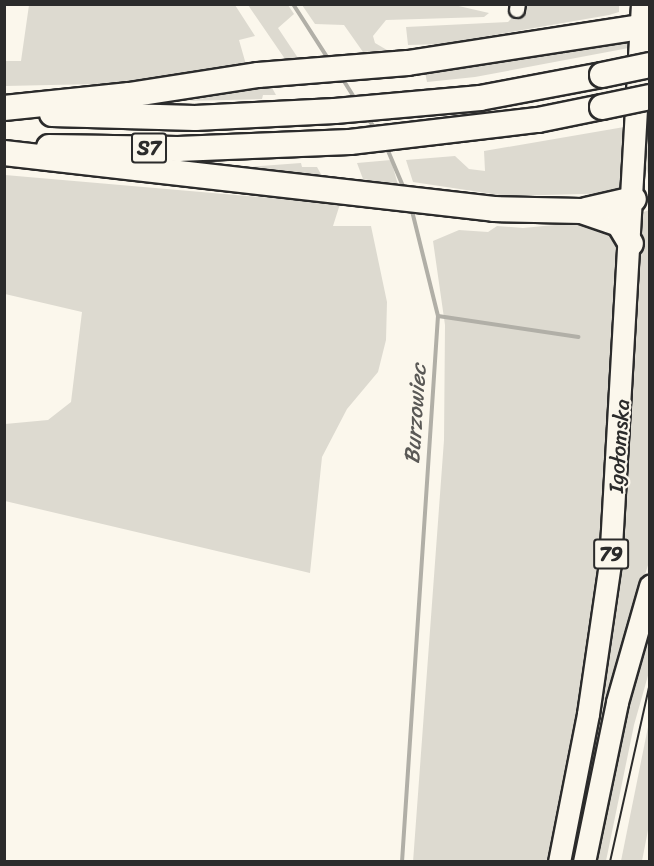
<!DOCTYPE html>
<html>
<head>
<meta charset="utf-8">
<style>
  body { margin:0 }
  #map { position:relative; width:654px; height:866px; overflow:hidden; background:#fbf7ec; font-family:Sriracha,sans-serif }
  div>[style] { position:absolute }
  .green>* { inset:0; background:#dddad0 }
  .stream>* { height:4px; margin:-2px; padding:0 2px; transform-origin:2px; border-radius:2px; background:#b1afa7 }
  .roads { filter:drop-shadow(2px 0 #2b2b2b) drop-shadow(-2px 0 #2b2b2b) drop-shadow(0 2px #2b2b2b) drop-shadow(0 -2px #2b2b2b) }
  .minor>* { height:14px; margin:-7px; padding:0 7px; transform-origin:7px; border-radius:7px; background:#fbf7ec }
  .primary>* { height:21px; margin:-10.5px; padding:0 10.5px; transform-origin:10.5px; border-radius:10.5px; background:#fbf7ec }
  .motorway>* { height:24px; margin:-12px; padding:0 12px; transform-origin:12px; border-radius:12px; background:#fbf7ec }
  .tram>* { height:1.5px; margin:-0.75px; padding:0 0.75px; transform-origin:0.75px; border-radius:0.75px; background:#2b2b2b }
  .bridges { filter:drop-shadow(2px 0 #2b2b2b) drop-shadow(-2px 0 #2b2b2b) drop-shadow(0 2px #2b2b2b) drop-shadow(0 -2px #2b2b2b) }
  .motorway-bridge>* { height:24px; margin:-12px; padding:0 12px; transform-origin:12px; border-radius:12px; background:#fbf7ec }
  span { translate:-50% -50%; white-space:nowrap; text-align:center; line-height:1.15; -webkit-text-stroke:4.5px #fbf7ec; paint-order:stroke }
  .shield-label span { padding:2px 4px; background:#fbf7ec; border:2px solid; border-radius:4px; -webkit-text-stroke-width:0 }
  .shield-label { font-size:20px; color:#2b2b2b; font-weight:700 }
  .street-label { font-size:21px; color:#2b2b2b }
  .water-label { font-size:22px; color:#5a5956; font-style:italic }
  .frame { position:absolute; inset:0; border:6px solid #2b2b2b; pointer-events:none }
</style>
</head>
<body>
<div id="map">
  <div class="green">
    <div style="clip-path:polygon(450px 4px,489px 13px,484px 17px,386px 20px,373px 36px,375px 43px,387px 50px,363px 52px,344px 25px,315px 24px,302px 5px)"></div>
    <div style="clip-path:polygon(29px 5px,235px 5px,255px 36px,239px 40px,247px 68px,144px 83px,5px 86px,5px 61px,21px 61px)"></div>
    <div style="clip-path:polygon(248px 5px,288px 5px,294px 14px,278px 28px,298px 58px,285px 59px)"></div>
    <div style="clip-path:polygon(524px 5px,619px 5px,619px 12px,609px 15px,442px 44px,408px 45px,406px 27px,508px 22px)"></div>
    <div style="clip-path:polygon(627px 37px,634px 47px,475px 77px,427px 82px,425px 72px)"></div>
    <div style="clip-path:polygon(271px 86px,276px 95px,263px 95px,262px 99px,188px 101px)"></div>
    <div style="clip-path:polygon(649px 118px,649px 177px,643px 160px)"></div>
    <div style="clip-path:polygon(630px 126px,626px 191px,619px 193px,506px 196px,413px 182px,406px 160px,455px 156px,469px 169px,485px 171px,484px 151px)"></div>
    <div style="clip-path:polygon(391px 160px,398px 185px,363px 179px,357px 163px)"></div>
    <div style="clip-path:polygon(301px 163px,302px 167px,317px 167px,322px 176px,236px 168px)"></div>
    <div style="clip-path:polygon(5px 175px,340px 204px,333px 226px,371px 226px,387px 302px,386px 340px,378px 372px,347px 409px,322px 457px,310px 573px,5px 501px,5px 424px,48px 420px,71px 402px,82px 312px,5px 294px)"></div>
    <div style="clip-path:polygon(649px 210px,649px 562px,629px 625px,576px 861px,566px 862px,617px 570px,641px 213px)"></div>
    <div style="clip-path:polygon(607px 220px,623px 241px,607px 497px,595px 623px,552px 861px,413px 862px,444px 440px,445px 325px,433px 241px,459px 230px,488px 232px,497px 226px,523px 228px)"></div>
    <div style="clip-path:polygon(649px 610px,649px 672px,634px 725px,606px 861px,591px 862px)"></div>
    <div style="clip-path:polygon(649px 722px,649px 825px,642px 861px,621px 861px)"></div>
  </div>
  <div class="stream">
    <div style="left:293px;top:4px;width:67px;rotate:57.3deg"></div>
    <div style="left:342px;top:78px;width:26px;rotate:58deg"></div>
    <div style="left:366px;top:116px;width:17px;rotate:54deg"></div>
    <div style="left:386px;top:146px;width:49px;rotate:67.1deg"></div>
    <div style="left:438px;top:316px;width:142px;rotate:8.5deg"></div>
    <div style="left:402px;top:862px;width:547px;rotate:-86.23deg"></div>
    <div style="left:438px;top:316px;width:112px;rotate:-103.9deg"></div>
  </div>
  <div class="roads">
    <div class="minor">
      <div style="left:517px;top:10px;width:6px;rotate:-81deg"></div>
    </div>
    <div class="primary">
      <div style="left:559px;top:862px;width:151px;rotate:-78.9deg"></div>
      <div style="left:588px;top:714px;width:152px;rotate:-81.7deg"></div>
      <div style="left:610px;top:564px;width:561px;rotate:-86.73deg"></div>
      <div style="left:584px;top:862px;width:163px;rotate:-78.3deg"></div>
      <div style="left:617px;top:702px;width:121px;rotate:-74.1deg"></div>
    </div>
    <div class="motorway">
      <div style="left:4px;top:108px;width:126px;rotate:-5.9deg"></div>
      <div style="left:129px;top:95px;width:131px;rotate:-8.8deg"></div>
      <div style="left:258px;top:75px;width:150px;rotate:-4.6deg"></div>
      <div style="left:408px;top:63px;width:236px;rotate:-8.8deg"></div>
      <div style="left:52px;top:114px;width:143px;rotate:1.6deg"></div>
      <div style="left:195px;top:118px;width:140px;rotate:-2.9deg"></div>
      <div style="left:335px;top:111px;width:146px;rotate:-5.1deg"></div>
      <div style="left:480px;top:98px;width:124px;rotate:-10.7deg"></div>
      <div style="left:49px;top:147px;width:129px;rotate:0.9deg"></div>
      <div style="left:178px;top:149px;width:172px;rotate:-2.3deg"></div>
      <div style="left:350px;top:142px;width:189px;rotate:-6.7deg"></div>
      <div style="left:538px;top:120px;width:65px;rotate:-11.5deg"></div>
      <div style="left:4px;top:153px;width:493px;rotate:6.5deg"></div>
      <div style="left:494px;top:209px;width:87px;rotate:1.3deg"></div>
      <div style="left:581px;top:211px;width:40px;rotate:18.9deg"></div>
      <div style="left:619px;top:224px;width:23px;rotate:59deg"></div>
      <div style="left:586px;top:210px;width:49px;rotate:-12.9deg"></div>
    </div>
  </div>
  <div class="tram">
    <div style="left:610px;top:862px;width:183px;rotate:-77.4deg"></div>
  </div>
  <div class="bridges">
    <div class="motorway-bridge">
      <div style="left:602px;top:75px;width:49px;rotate:-11.8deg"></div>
      <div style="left:602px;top:107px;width:49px;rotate:-11.8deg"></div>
    </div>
  </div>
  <div class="shield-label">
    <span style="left:149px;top:148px">S7</span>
    <span style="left:611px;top:554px">79</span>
  </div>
  <div class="street-label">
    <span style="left:619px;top:446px;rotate:-86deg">Igołomska</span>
  </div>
  <div class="water-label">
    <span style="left:415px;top:414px;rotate:-86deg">Burzowiec</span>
  </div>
  <div class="frame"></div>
</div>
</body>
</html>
